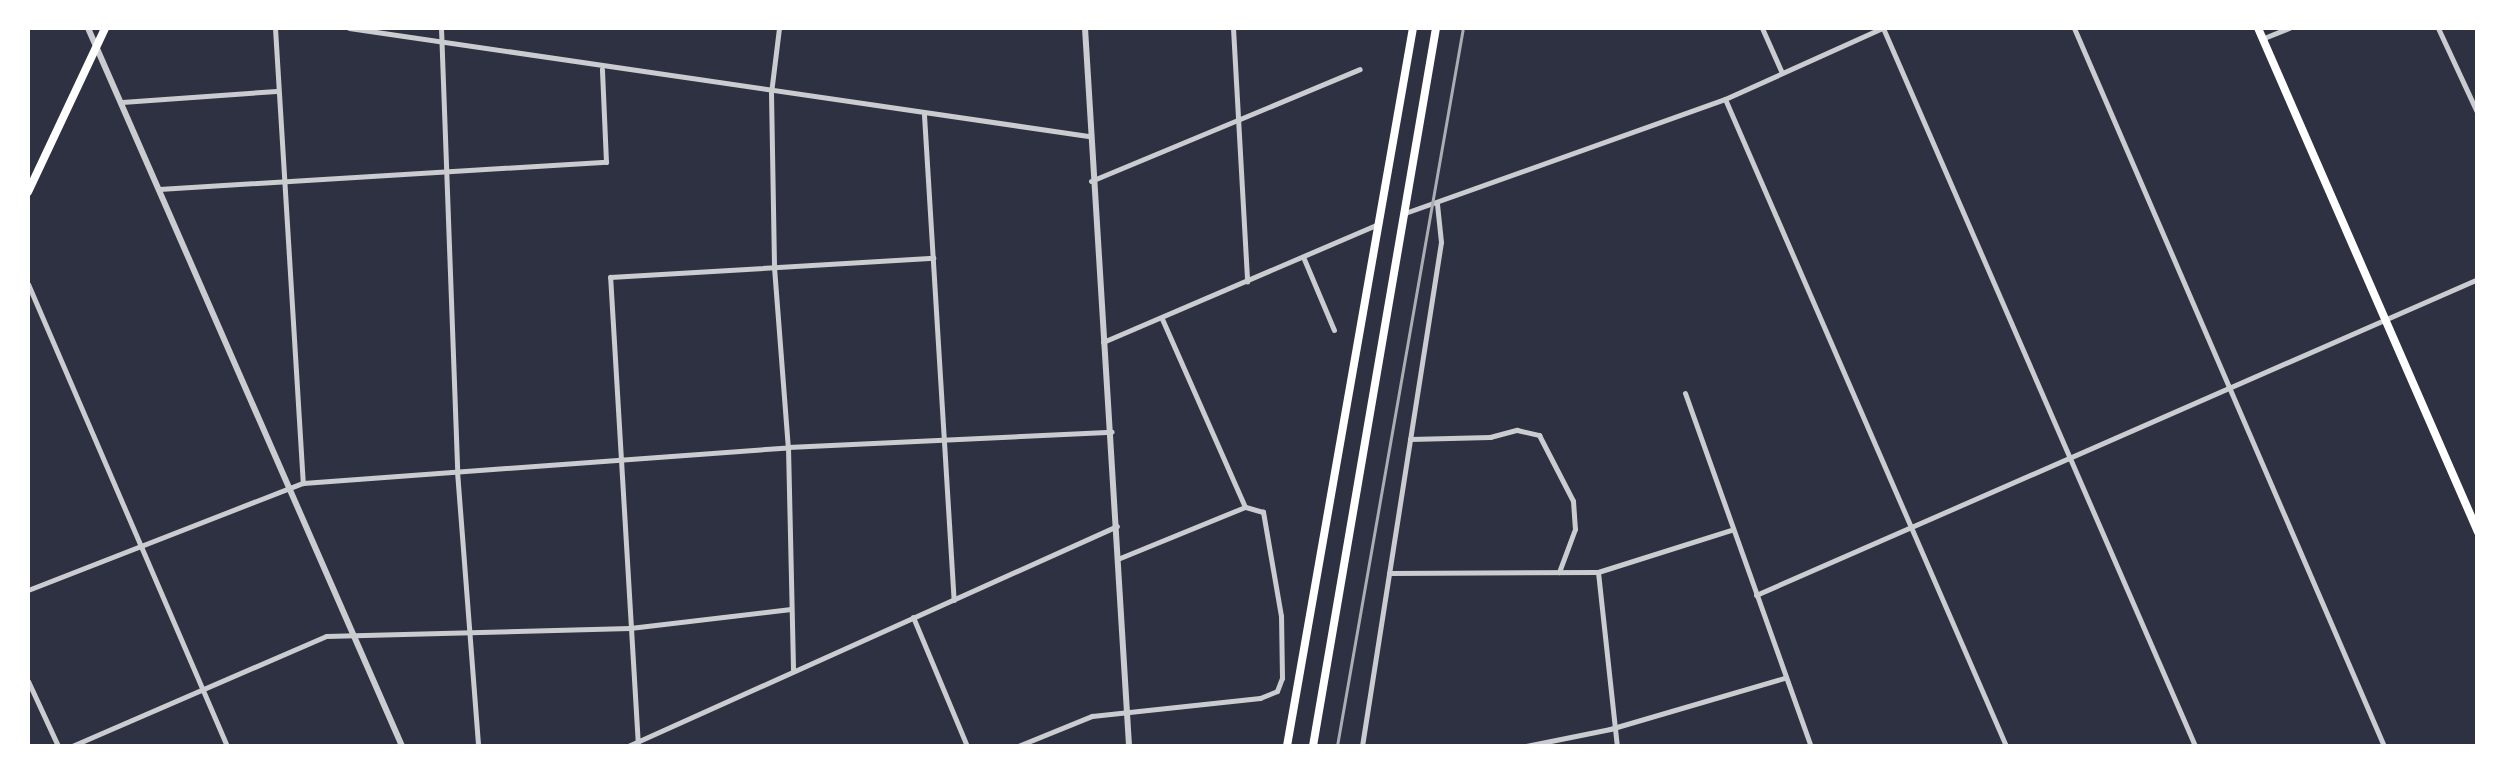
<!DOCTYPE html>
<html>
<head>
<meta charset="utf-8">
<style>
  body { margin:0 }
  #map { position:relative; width:2505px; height:774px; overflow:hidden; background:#2d3142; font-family:Inter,sans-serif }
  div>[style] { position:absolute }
  .minor>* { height:5px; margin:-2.5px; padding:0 2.5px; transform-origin:2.5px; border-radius:2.5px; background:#caccd0 }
  .tertiary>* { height:6px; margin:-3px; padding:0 3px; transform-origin:3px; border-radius:3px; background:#caccd0 }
  .secondary>* { height:8px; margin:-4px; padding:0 4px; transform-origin:4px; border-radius:4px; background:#fff }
  .primary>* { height:8px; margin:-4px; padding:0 4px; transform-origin:4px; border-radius:4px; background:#fff }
  .rail>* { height:2.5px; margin:-1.25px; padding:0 1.25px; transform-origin:1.25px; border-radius:1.25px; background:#abadb3 }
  span { translate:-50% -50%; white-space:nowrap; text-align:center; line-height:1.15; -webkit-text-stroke:9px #fff; paint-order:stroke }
  .frame { position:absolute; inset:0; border:30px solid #fff; pointer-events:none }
</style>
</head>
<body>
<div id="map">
  <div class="minor">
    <div style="left:275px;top:28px;width:456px;rotate:86.5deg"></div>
    <div style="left:349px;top:28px;width:747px;rotate:8.31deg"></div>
    <div style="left:441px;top:28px;width:443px;rotate:87.9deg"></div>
    <div style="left:457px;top:471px;width:276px;rotate:85.6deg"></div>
    <div style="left:779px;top:28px;width:65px;rotate:97deg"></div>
    <div style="left:771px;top:93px;width:174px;rotate:89deg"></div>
    <div style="left:774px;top:267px;width:181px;rotate:85.6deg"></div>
    <div style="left:788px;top:447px;width:224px;rotate:88.7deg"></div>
    <div style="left:1233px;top:28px;width:254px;rotate:86.8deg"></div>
    <div style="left:1762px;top:28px;width:49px;rotate:66deg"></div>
    <div style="left:1883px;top:28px;width:783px;rotate:66.51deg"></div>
    <div style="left:2074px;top:28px;width:782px;rotate:66.65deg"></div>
    <div style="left:2438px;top:28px;width:95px;rotate:65.1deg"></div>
    <div style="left:2264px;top:38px;width:27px;rotate:-22deg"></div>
    <div style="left:1725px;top:99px;width:705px;rotate:66.52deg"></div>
    <div style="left:122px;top:102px;width:155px;rotate:-4.1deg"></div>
    <div style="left:924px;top:115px;width:486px;rotate:86.5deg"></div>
    <div style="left:1091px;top:181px;width:291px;rotate:-22.6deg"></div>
    <div style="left:159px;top:189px;width:448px;rotate:-3.5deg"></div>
    <div style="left:606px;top:162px;width:93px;rotate:-92.5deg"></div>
    <div style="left:1405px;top:213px;width:340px;rotate:-19.6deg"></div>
    <div style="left:1725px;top:99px;width:172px;rotate:-24.3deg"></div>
    <div style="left:1304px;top:259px;width:77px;rotate:67.1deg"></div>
    <div style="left:28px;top:284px;width:503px;rotate:66.7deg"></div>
    <div style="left:1103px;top:342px;width:297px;rotate:-23.2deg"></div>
    <div style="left:1685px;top:393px;width:375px;rotate:70.4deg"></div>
    <div style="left:1410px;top:439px;width:80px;rotate:-1.4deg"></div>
    <div style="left:1490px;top:437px;width:28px;rotate:-15deg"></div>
    <div style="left:1517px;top:430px;width:23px;rotate:13deg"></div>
    <div style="left:1539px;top:435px;width:74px;rotate:62.7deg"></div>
    <div style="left:1573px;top:501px;width:28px;rotate:86deg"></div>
    <div style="left:1575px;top:529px;width:46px;rotate:110.4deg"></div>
    <div style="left:1120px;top:558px;width:135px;rotate:-22.2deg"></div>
    <div style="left:1598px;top:572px;width:175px;rotate:83.8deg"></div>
    <div style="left:1389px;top:573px;width:209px;rotate:-0.3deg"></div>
    <div style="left:1598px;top:572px;width:139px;rotate:-17.5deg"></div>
    <div style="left:28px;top:590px;width:295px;rotate:-21.3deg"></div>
    <div style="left:303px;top:483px;width:486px;rotate:-4.2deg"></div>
    <div style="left:788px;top:447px;width:324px;rotate:-2.7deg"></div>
    <div style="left:1756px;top:595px;width:788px;rotate:-23.64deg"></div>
    <div style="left:913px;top:617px;width:140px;rotate:67.3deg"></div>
    <div style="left:28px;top:681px;width:72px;rotate:65.2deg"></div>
    <div style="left:72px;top:746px;width:277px;rotate:-23.4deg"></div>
    <div style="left:326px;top:636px;width:304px;rotate:-1.5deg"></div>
    <div style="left:630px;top:628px;width:162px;rotate:-6.7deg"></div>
    <div style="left:628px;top:746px;width:536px;rotate:-24.22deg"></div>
    <div style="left:638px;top:746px;width:470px;rotate:-93.4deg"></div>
    <div style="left:610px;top:277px;width:324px;rotate:-3.4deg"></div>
    <div style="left:1018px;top:746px;width:80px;rotate:-22.1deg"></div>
    <div style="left:1092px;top:716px;width:169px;rotate:-6.1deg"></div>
    <div style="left:1260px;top:698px;width:18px;rotate:-22deg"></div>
    <div style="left:1277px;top:691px;width:14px;rotate:-69deg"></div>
    <div style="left:1282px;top:678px;width:62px;rotate:-90.9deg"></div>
    <div style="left:1281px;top:616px;width:106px;rotate:-99.8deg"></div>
    <div style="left:1263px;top:512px;width:19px;rotate:-164deg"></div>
    <div style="left:1245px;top:507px;width:206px;rotate:-113.8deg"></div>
    <div style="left:1362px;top:746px;width:510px;rotate:-81.09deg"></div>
    <div style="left:1441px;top:242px;width:39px;rotate:-96deg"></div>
    <div style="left:1526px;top:746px;width:86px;rotate:-11.4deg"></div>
    <div style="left:1610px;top:729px;width:181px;rotate:-16.3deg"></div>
  </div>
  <div class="tertiary">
    <div style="left:88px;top:28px;width:784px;rotate:66.38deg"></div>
    <div style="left:1085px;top:28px;width:719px;rotate:86.49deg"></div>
  </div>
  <div class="secondary">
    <div style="left:2258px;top:28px;width:550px;rotate:66.42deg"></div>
    <div style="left:28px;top:192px;width:181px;rotate:-64.8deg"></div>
  </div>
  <div class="primary">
    <div style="left:1287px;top:746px;width:729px;rotate:-80.05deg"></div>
    <div style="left:1313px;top:746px;width:728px;rotate:-80.28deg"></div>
  </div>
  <div class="rail">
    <div style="left:1337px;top:746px;width:729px;rotate:-80.05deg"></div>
  </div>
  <div class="frame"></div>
</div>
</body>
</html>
